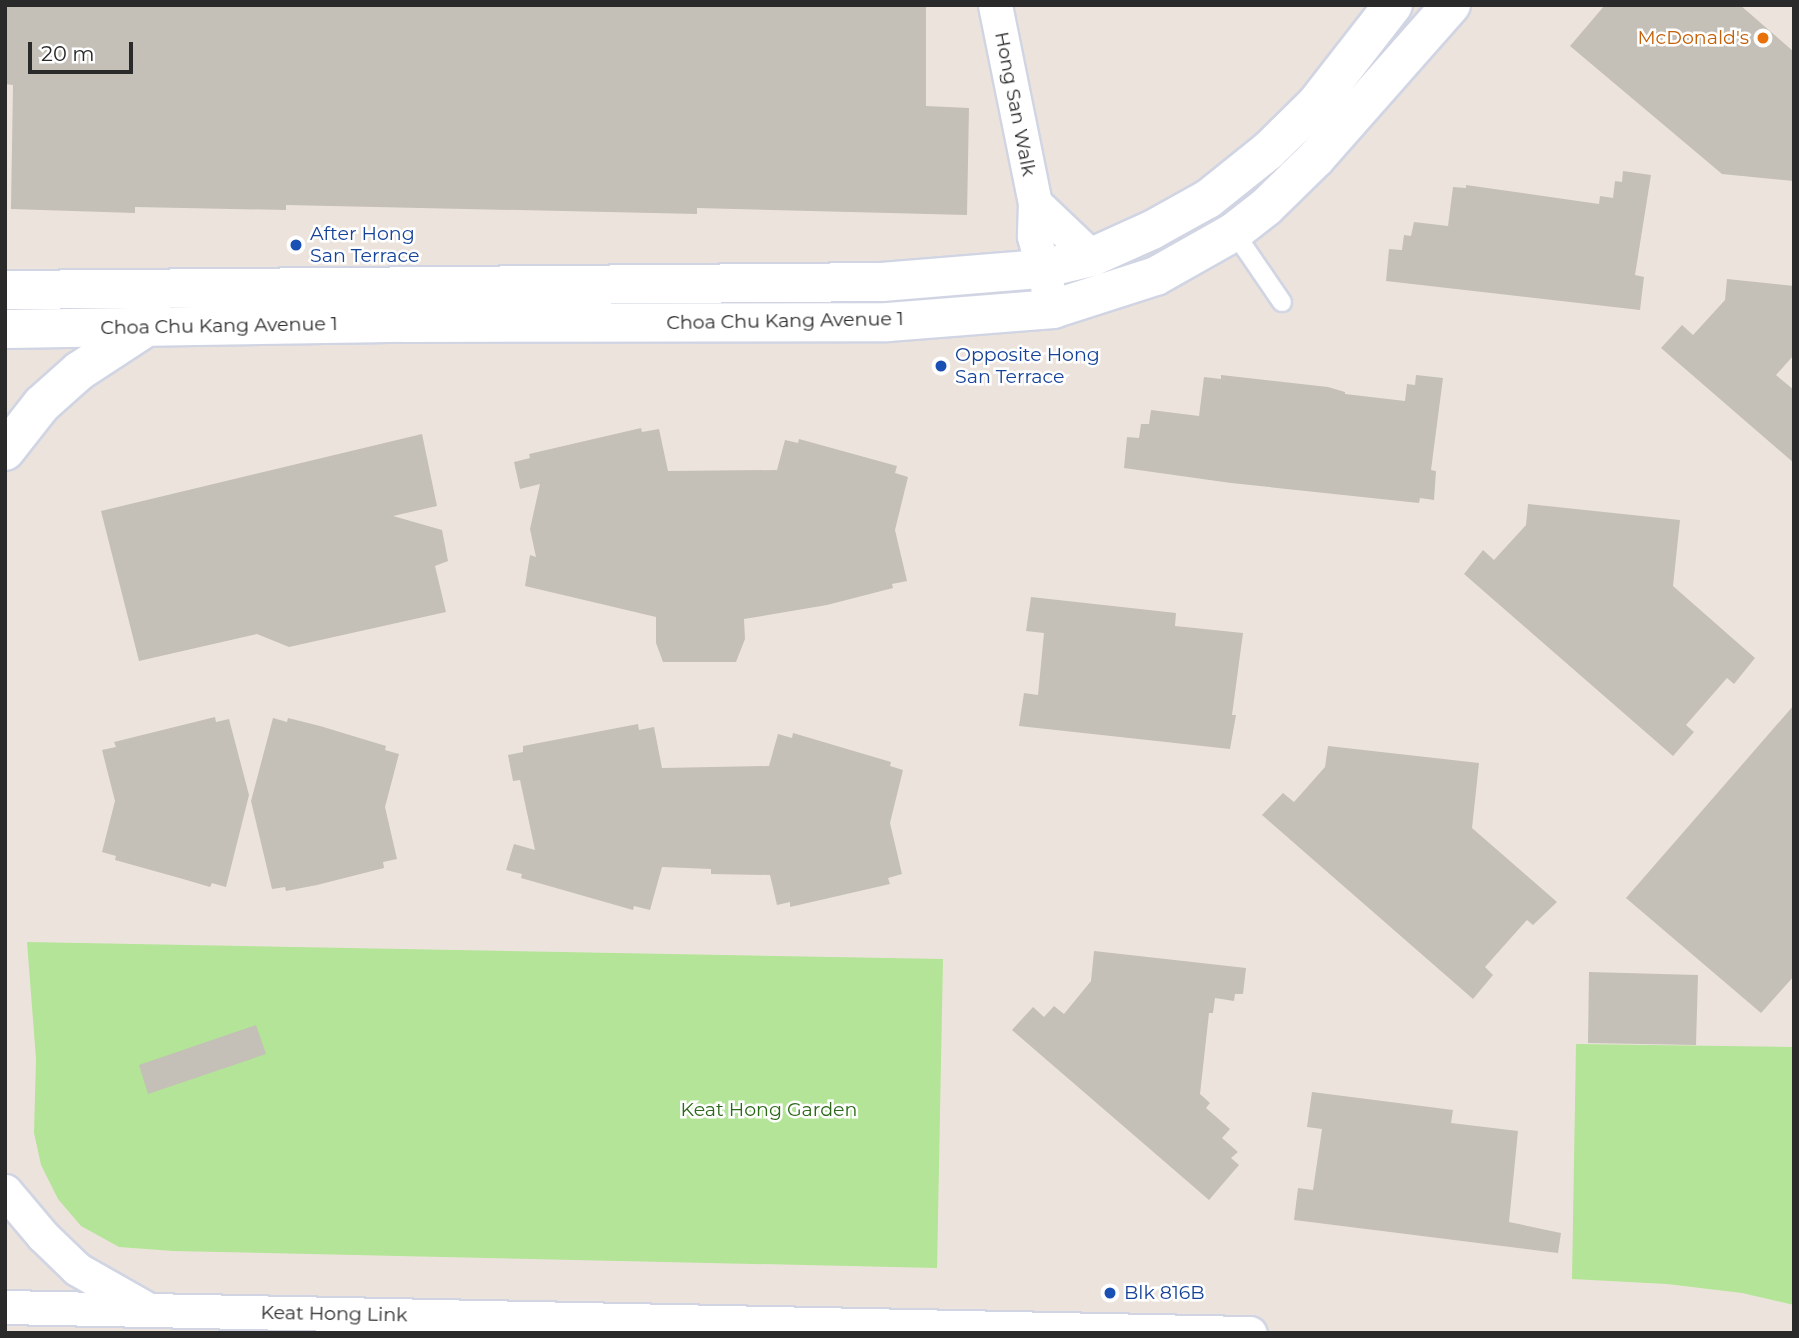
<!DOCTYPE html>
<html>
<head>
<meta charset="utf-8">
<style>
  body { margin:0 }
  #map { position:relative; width:1799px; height:1338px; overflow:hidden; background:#ece4dc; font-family:Montserrat,sans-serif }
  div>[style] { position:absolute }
  .green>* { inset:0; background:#b4e497 }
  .building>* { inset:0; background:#c4bfb7 }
  .roads { filter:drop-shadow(2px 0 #d1d5e3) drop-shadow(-2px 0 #d1d5e3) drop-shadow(0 2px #d1d5e3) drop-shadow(0 -2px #d1d5e3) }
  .lane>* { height:18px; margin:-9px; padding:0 9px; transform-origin:9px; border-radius:9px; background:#fff }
  .street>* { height:33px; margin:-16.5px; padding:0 16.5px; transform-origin:16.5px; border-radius:16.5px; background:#fff }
  .secondary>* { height:38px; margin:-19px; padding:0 19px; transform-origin:19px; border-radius:19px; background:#fff }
  .dots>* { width:19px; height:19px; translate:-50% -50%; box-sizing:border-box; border:4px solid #fff; border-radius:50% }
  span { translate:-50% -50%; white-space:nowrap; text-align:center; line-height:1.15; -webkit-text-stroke:5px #fff; paint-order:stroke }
  .food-label { font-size:19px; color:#c56008 }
  .right { translate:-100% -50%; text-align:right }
  .street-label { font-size:19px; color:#2a2a2a }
  .transit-label { font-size:19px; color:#164399 }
  .left { translate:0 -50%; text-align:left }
  .park-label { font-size:19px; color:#2c6819 }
  .frame { position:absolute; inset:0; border:7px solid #2a2a2a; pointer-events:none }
  .scale { position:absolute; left:28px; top:42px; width:105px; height:32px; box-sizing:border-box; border:4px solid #2a2a2a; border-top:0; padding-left:9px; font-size:21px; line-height:24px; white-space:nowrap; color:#2a2a2a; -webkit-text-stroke:5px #fff; paint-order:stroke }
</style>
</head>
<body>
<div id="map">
  <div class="green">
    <div style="clip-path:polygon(27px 942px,943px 959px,937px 1268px,173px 1251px,119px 1247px,81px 1226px,58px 1199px,41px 1165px,34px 1133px,36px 1059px)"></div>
    <div style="clip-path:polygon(1576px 1044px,1794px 1047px,1794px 1305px,1742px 1293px,1667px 1284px,1572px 1279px)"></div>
  </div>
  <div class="building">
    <div style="clip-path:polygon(5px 5px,926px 5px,926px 106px,969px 108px,967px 215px,697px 208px,697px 214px,286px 205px,286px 210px,135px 207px,135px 213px,11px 209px,13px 85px,5px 84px)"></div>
    <div style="clip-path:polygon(1605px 5px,1740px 5px,1794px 52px,1794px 181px,1722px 174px,1570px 46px)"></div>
    <div style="clip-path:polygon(1623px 171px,1651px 175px,1635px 275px,1644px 277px,1640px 310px,1386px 281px,1389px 249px,1402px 250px,1404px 235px,1411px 236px,1414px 222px,1448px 226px,1453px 187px,1466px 188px,1466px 185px,1599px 204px,1600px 196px,1613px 198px,1615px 181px,1622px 182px)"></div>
    <div style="clip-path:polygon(1727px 279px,1794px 286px,1794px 355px,1776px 375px,1794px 390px,1794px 463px,1661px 348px,1682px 325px,1693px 335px,1725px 300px)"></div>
    <div style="clip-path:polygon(1221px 375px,1328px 387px,1345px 392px,1345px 394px,1405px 401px,1407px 384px,1415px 385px,1416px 375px,1443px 378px,1431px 470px,1436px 471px,1434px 500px,1420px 498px,1419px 503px,1231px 483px,1124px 468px,1127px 437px,1139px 438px,1141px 424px,1149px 424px,1151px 410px,1199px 416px,1204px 377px,1221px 379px)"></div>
    <div style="clip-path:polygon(641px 428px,642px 432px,659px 429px,668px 471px,777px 470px,785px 440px,798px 443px,799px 439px,897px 466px,895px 473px,908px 477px,895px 530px,907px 581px,892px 584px,893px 588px,827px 605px,744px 619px,745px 639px,736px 662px,663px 662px,656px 643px,656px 617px,525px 586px,530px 555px,536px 557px,530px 529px,540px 484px,520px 489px,514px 462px,530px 458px,529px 454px)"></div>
    <div style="clip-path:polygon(422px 434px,437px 506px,393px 516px,442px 530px,448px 561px,435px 566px,446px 612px,289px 647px,257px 634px,139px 661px,101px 511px)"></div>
    <div style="clip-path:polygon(1528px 504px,1680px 520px,1673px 586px,1755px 658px,1734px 684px,1727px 678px,1686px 725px,1694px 732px,1673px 756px,1464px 574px,1483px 550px,1494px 560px,1526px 525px)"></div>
    <div style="clip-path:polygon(1031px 597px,1176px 613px,1175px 626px,1243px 633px,1232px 715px,1236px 715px,1230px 749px,1019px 726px,1024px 693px,1038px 695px,1044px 633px,1026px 631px)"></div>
    <div style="clip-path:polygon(1794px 705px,1794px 976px,1761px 1013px,1626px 898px)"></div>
    <div style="clip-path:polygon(215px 717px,216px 722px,229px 719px,249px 795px,226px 887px,212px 883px,210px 887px,183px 879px,115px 860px,116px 856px,102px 852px,115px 801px,102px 750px,116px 747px,114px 742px)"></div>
    <div style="clip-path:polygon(273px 718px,287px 722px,288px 718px,320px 726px,386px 746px,385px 750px,399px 754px,385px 807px,397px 859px,383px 862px,384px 868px,317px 885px,286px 891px,285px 887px,272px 889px,251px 801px)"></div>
    <div style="clip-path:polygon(638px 724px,639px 730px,654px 727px,662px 768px,769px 766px,778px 734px,792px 738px,793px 733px,891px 762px,890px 766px,903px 770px,890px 823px,902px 874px,888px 878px,890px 884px,790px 907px,790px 902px,777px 905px,770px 875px,711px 874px,711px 869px,662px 867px,650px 910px,634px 906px,633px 910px,521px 878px,522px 874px,506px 870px,514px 844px,535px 850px,520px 780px,513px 781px,508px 755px,523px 752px,523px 746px)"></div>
    <div style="clip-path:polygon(1328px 746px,1479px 763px,1472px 828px,1557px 902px,1533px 925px,1527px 920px,1485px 967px,1493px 975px,1473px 999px,1262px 815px,1283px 793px,1294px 802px,1325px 767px)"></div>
    <div style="clip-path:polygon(1094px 951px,1246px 968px,1243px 994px,1235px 994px,1234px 1001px,1215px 998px,1213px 1013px,1209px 1013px,1200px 1094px,1210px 1103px,1206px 1108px,1230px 1129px,1222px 1138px,1238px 1152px,1231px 1158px,1239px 1165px,1209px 1200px,1012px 1030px,1033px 1007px,1044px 1017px,1054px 1006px,1064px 1014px,1091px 981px)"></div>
    <div style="clip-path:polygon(1589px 972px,1698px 975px,1696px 1045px,1588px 1043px)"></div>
    <div style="clip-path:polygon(256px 1025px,266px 1054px,148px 1094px,139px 1065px)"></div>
    <div style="clip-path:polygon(1312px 1092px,1453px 1110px,1451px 1123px,1518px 1131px,1509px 1222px,1561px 1233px,1558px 1253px,1294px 1220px,1298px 1188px,1313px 1190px,1322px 1129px,1307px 1127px)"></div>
  </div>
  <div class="roads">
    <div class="lane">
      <div style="left:1234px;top:232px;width:85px;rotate:55.6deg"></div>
    </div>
    <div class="street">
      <div style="left:995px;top:5px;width:202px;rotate:78.6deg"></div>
      <div style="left:1035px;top:203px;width:33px;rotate:92deg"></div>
      <div style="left:1034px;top:236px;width:75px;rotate:75.4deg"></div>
      <div style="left:1035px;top:203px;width:79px;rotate:43.5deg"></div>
      <div style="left:5px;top:1191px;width:59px;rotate:49.8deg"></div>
      <div style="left:43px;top:1236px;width:47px;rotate:44.1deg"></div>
      <div style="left:77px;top:1269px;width:81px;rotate:29.7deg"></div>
      <div style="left:5px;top:1307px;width:1245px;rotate:1.2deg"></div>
    </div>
    <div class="secondary">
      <div style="left:5px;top:290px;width:877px;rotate:-0.52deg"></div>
      <div style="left:882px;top:282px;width:160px;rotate:-4.7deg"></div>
      <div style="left:1041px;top:269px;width:52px;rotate:-13.2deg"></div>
      <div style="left:1092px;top:257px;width:66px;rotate:-24.2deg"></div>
      <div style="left:1152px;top:230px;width:64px;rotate:-29deg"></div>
      <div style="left:1208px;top:199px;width:77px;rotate:-38.7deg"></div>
      <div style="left:1268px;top:151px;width:67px;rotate:-44.4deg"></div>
      <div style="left:1316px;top:104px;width:125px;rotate:-52.1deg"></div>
      <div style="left:5px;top:329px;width:400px;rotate:-0.9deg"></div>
      <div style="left:405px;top:323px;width:483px;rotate:-0.1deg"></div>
      <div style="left:888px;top:322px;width:166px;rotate:-4.5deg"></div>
      <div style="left:1053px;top:309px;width:108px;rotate:-17.8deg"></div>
      <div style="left:1156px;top:276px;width:90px;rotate:-29.4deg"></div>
      <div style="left:1234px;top:232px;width:41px;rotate:-38deg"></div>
      <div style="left:1266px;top:207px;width:70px;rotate:-44.4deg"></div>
      <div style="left:1316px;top:158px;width:204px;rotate:-48.6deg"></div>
      <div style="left:5px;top:451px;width:60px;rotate:-51.8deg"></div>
      <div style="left:42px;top:404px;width:50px;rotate:-41.7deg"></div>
      <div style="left:79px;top:371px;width:79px;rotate:-33.1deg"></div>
    </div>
  </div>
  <div class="dots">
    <div style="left:1763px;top:38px;background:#e8710a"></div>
    <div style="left:296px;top:245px;background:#1a4fb4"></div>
    <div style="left:941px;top:366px;background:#1a4fb4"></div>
    <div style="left:1110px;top:1293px;background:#1a4fb4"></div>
  </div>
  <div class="food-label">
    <span class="right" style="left:1749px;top:38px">McDonald's</span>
  </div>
  <div class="street-label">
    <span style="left:1015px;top:104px;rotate:79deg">Hong San Walk</span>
    <span style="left:785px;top:321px;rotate:-1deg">Choa Chu Kang Avenue 1</span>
    <span style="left:219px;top:326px;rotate:-1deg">Choa Chu Kang Avenue 1</span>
    <span style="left:334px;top:1314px;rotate:1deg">Keat Hong Link</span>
  </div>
  <div class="transit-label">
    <span class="left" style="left:310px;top:245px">After Hong<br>San Terrace</span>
    <span class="left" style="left:955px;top:366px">Opposite Hong<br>San Terrace</span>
    <span class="left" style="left:1124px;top:1293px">Blk 816B</span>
  </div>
  <div class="park-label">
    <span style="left:769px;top:1110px">Keat Hong Garden</span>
  </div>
  <div class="frame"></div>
  <div class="scale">20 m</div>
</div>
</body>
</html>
